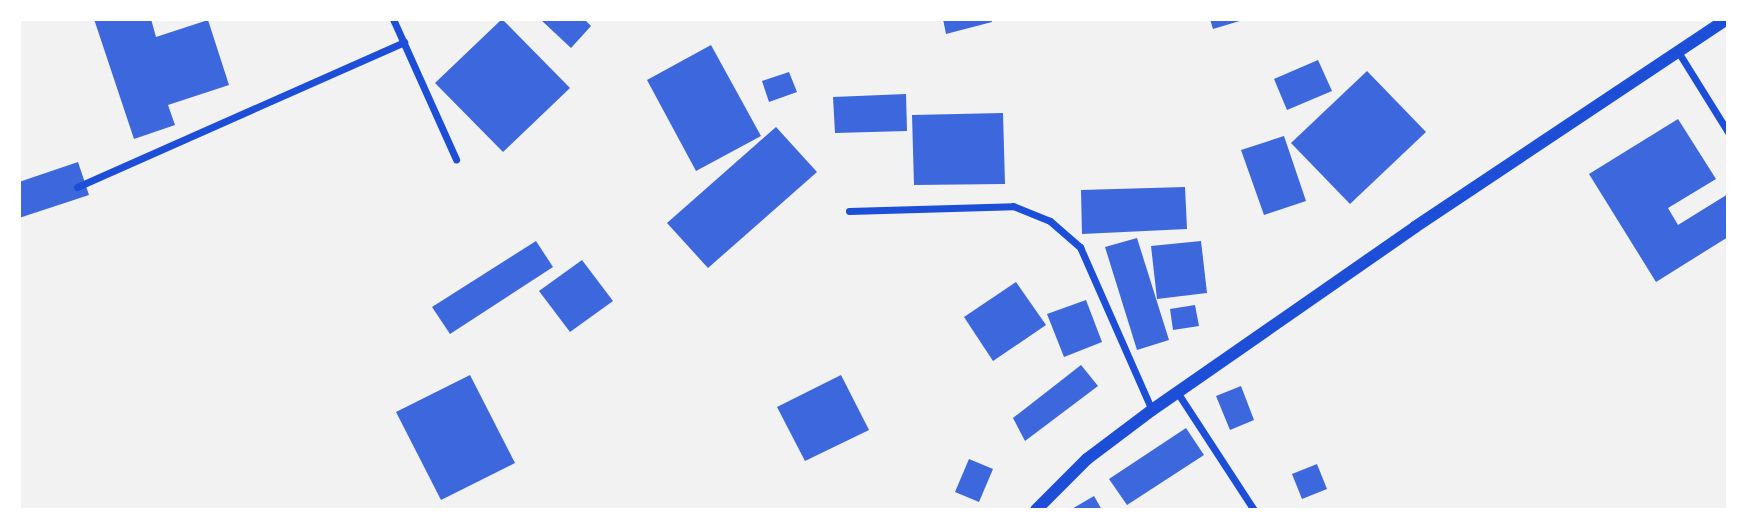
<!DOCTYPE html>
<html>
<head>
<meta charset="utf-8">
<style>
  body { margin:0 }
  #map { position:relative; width:1747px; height:529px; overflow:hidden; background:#f2f2f2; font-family:Lora,serif }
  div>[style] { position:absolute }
  .building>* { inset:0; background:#3d67dc }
  .minor>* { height:7px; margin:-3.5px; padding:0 3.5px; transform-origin:3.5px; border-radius:3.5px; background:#1d4ed8 }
  .tertiary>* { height:12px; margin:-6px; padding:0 6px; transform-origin:6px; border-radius:6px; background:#1d4ed8 }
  span { translate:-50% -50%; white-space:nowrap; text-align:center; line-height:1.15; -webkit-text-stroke:7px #fff; paint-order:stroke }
  .frame { position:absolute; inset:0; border:21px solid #fff; pointer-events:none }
</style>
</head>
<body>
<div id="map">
  <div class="building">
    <div style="clip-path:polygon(94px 19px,151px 19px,156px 37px,208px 20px,229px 85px,168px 105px,175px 125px,134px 139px)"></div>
    <div style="clip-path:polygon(502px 19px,570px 88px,503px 152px,435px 83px)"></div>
    <div style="clip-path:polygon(540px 19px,584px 19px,591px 26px,571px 48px)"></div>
    <div style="clip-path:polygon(943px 19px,991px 19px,992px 22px,946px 34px)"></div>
    <div style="clip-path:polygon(1210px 19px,1243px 19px,1243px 20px,1213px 29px)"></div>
    <div style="clip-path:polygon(711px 45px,761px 136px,696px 171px,647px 80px)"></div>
    <div style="clip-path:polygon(1318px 60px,1332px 91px,1287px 110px,1274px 79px)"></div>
    <div style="clip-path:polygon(1367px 71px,1426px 132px,1350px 204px,1291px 143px)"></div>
    <div style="clip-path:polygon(789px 72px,797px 92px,769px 102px,762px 81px)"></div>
    <div style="clip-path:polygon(906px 94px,907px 131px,835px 133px,833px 97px)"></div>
    <div style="clip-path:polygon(1003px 113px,1005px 184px,914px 185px,912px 115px)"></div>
    <div style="clip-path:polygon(1678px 119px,1716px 179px,1668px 208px,1678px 225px,1728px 194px,1728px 237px,1656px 282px,1589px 174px)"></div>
    <div style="clip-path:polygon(776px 127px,817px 172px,708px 268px,667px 223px)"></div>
    <div style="clip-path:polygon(1284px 136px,1306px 201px,1264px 215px,1241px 150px)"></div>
    <div style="clip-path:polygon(78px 162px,89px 195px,19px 218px,19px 182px)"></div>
    <div style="clip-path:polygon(1185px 187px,1187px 229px,1082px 234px,1081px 190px)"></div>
    <div style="clip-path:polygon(1137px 238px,1169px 340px,1137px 350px,1105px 247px)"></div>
    <div style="clip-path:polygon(536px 241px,553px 267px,450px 334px,432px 307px)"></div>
    <div style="clip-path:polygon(1201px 241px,1207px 293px,1157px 299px,1151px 246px)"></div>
    <div style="clip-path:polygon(582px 260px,613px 301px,570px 332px,539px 291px)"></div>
    <div style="clip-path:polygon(1016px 282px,1046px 325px,993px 361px,964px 317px)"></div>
    <div style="clip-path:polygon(1086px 300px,1102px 342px,1064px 357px,1047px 314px)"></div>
    <div style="clip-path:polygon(1195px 305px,1199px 326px,1173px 330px,1170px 309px)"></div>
    <div style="clip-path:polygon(1081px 365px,1098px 386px,1025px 441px,1013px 418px)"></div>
    <div style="clip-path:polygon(470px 375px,515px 463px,441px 500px,396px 412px)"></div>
    <div style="clip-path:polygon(841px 375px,869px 430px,805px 461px,777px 407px)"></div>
    <div style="clip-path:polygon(1241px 386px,1254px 420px,1230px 430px,1216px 396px)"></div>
    <div style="clip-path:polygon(1186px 428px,1204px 455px,1127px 505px,1109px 479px)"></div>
    <div style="clip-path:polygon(969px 459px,993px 469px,979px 502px,955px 492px)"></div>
    <div style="clip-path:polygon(1317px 464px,1327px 489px,1302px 499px,1292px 474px)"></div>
    <div style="clip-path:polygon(1094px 496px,1102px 510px,1070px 510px)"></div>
  </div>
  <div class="minor">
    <div style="left:393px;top:19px;width:154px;rotate:65.8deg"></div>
    <div style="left:1677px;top:50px;width:97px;rotate:58.1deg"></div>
    <div style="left:77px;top:187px;width:358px;rotate:-23.9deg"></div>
    <div style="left:849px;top:211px;width:164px;rotate:-1.7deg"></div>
    <div style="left:1013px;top:206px;width:40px;rotate:22deg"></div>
    <div style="left:1050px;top:221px;width:40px;rotate:41deg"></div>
    <div style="left:1080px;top:247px;width:178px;rotate:66.2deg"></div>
    <div style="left:1179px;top:395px;width:137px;rotate:56.9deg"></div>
  </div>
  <div class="tertiary">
    <div style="left:1036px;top:510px;width:72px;rotate:-45deg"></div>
    <div style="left:1087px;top:459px;width:81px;rotate:-37deg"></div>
    <div style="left:1152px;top:410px;width:320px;rotate:-34.8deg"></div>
    <div style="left:1415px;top:227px;width:375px;rotate:-33.7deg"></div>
  </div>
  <div class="frame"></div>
</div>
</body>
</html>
